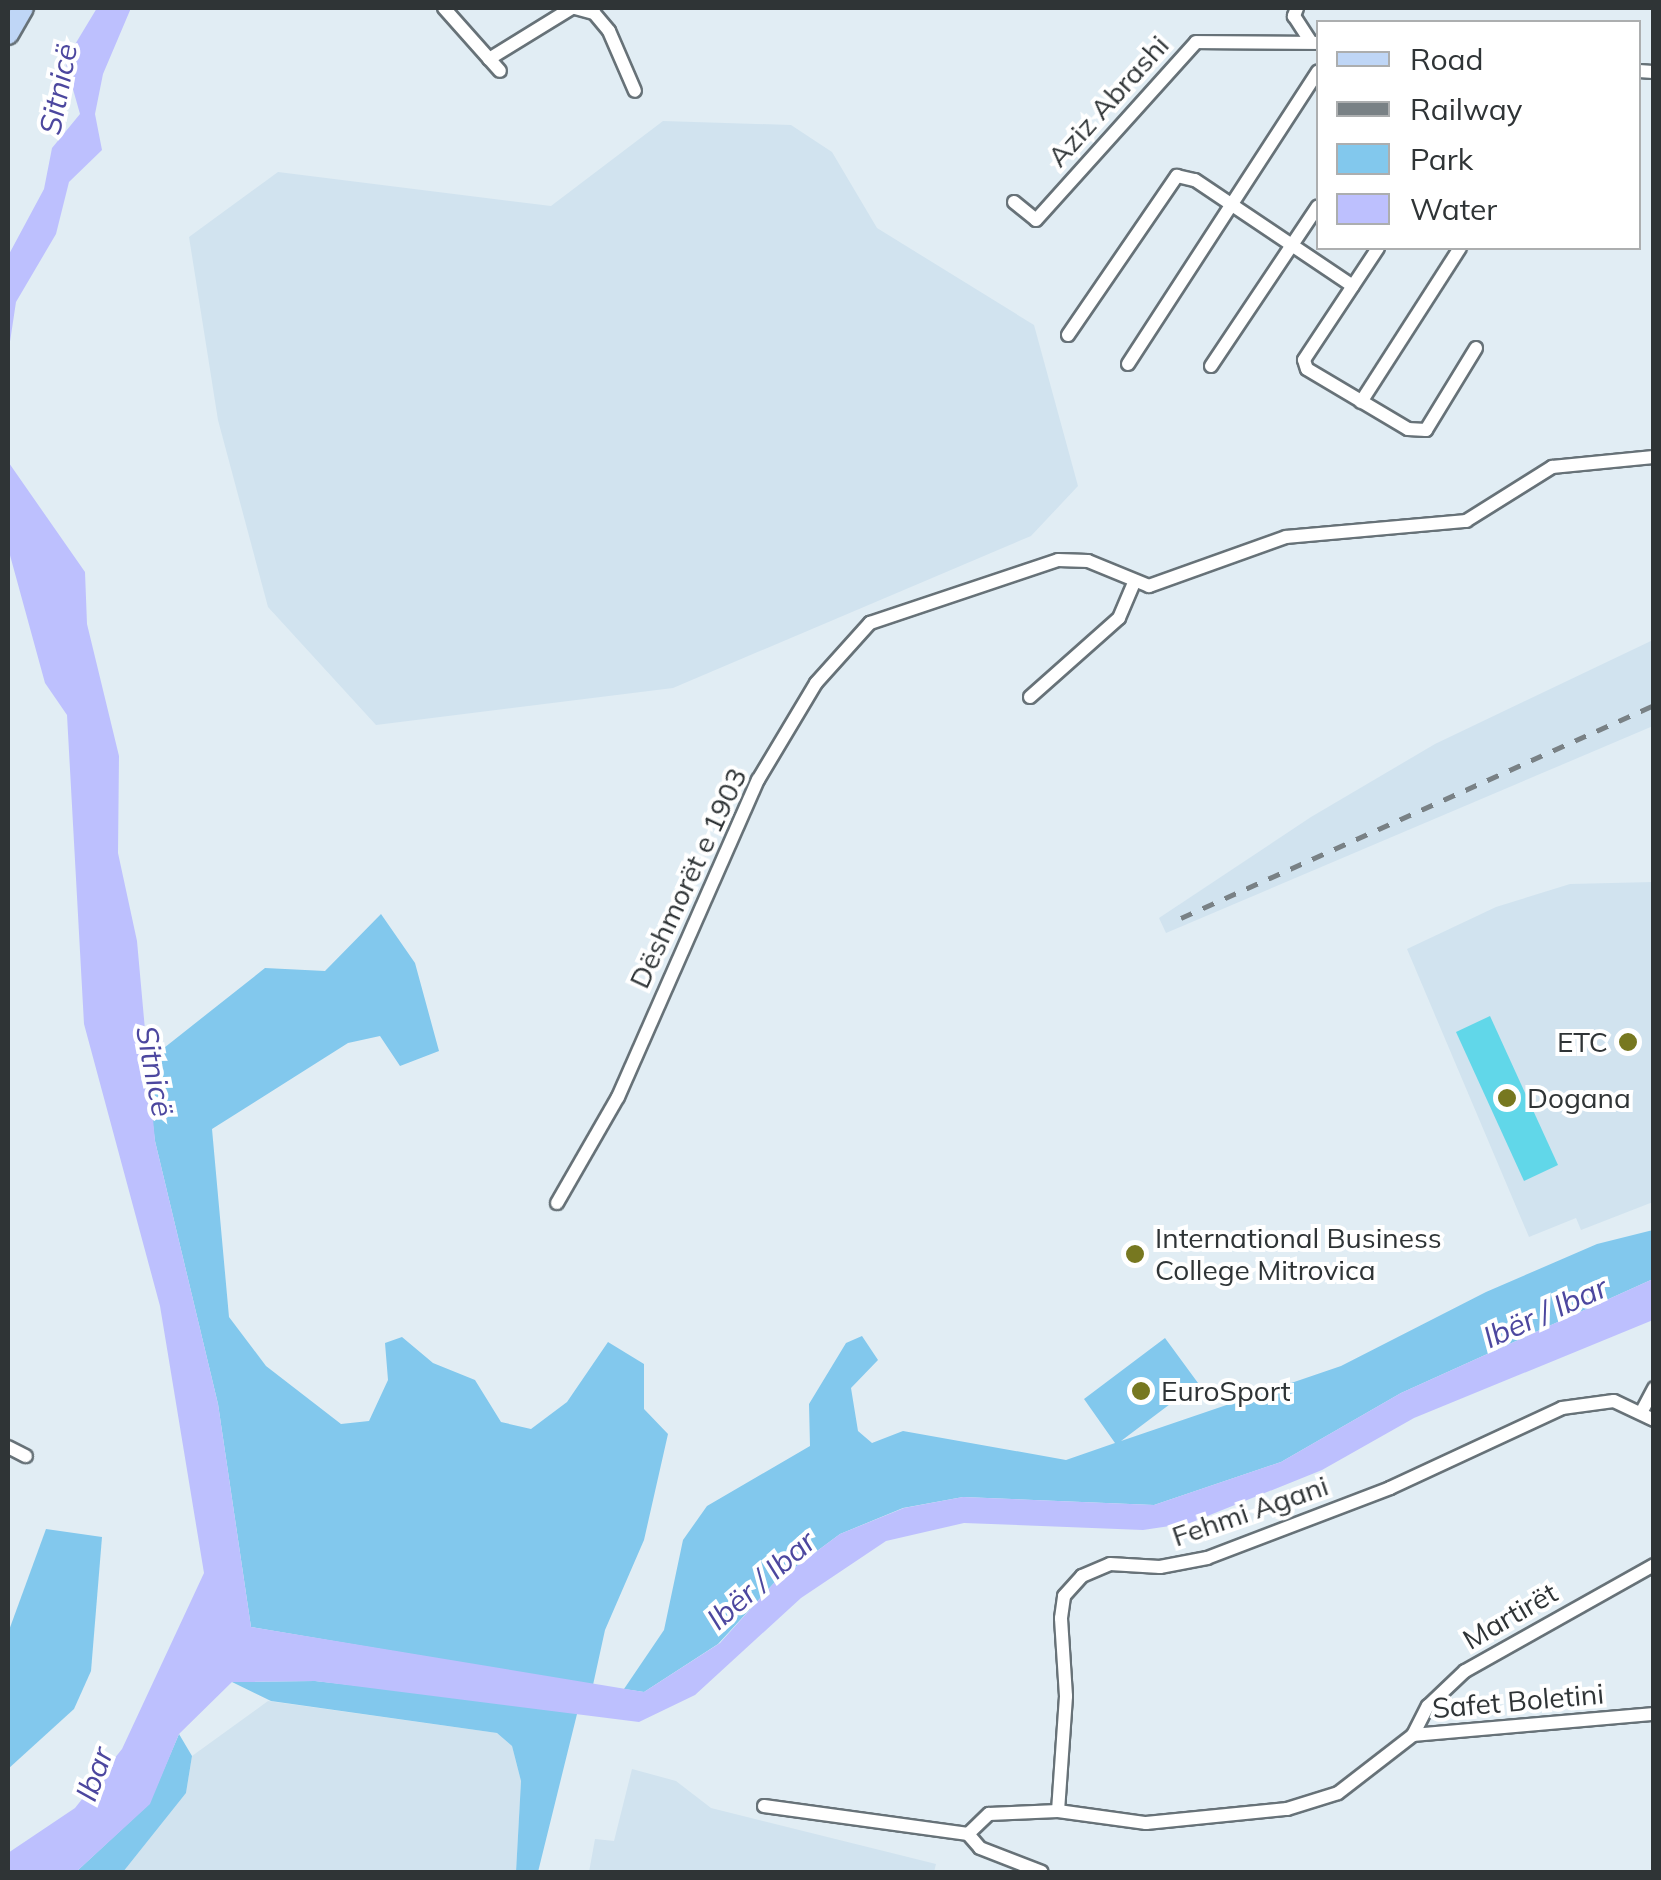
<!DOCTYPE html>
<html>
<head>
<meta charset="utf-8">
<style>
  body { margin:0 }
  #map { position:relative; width:1661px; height:1880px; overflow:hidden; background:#e1edf4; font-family:Mulish,sans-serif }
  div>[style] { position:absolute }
  .built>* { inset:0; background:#d1e3ef }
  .green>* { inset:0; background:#82c8ed }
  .water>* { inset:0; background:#bdc0fe }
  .building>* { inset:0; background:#61d7e9 }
  .roads { filter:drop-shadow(2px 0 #677278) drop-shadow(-2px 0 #677278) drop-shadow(0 2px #677278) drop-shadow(0 -2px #677278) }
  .street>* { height:12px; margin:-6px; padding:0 6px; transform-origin:6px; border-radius:6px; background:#fff }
  .primary>* { height:20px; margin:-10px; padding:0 10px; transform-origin:10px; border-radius:10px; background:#bfd6f6 }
  .rail>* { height:5px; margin-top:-2.5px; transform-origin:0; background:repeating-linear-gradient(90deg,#798185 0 12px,transparent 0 24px) }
  .dots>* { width:28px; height:28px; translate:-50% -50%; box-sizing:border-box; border:5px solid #fff; border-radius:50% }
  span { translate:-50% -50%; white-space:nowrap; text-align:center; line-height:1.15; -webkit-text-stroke:8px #fff; paint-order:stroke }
  .street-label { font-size:28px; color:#2f3436 }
  .poi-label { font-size:28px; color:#2f3436 }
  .right { translate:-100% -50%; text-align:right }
  .left { translate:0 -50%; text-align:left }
  .water-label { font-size:30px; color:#4c479f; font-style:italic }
  .frame { position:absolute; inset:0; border:10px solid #2f3436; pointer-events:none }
  .legend { position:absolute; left:1316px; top:20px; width:325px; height:230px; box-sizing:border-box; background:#fff; border:2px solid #acaeaf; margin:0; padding:12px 18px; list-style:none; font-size:30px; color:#2f3436 }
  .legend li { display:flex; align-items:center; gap:20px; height:50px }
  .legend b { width:50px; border:2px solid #acaeaf }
</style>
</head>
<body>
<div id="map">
  <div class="built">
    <div style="clip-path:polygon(663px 121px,791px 125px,832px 152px,877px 228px,1034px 325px,1078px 486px,1031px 536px,673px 688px,376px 725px,268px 607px,218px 420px,189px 237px,278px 172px,551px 206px)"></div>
    <div style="clip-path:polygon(1653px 640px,1653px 726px,1166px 933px,1159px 918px,1311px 817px,1435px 744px)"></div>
    <div style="clip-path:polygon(1653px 882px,1653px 1202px,1581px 1230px,1576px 1218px,1529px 1237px,1407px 949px,1496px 907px,1570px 884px)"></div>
    <div style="clip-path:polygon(268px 1701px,497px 1733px,512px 1746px,521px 1781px,516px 1872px,123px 1872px,186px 1793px,192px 1756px)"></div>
    <div style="clip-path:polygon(632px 1769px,676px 1781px,711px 1808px,936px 1864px,934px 1872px,589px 1872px,595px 1839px,614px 1841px)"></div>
  </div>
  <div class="green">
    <div style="clip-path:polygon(381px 914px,415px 963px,439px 1051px,400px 1066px,380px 1036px,348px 1043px,212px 1129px,229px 1317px,266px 1366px,341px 1424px,369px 1421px,388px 1380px,385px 1343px,402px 1337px,433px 1363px,475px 1380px,501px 1422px,531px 1429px,567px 1402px,608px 1342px,644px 1364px,644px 1409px,668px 1434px,644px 1540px,605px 1630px,593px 1685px,251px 1627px,218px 1404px,155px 1141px,145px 1063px,265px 968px,325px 971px)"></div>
    <div style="clip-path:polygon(1653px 1230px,1653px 1279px,1401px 1393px,1281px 1462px,1154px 1505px,963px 1497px,903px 1508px,840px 1534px,774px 1583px,718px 1644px,644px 1692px,624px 1689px,664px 1630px,683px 1540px,707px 1506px,810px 1446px,809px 1404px,846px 1343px,862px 1336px,878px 1360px,851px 1388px,858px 1431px,872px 1443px,903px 1431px,1066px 1460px,1115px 1443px,1084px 1399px,1165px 1338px,1198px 1383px,1121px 1441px,1341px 1366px,1486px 1292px,1597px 1244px)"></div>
    <div style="clip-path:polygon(46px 1529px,102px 1537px,91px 1671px,74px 1709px,8px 1769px,8px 1633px)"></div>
    <div style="clip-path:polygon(315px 1681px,578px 1710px,538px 1872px,516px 1872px,521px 1781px,512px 1746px,497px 1733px,271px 1701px,232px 1682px)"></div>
    <div style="clip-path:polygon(179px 1734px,192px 1756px,186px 1793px,123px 1872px,76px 1872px,149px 1804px)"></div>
  </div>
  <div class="water">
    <div style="clip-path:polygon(97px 8px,131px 8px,103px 74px,95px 114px,102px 150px,69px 182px,56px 234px,16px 302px,8px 355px,8px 256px,44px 189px,52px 148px,80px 114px,65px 61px)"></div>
    <div style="clip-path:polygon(8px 446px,9px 463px,85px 572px,87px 624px,119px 756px,118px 853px,137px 941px,155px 1141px,218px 1404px,251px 1627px,644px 1692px,720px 1643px,774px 1583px,840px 1534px,904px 1508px,963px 1497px,1154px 1505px,1281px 1462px,1401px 1393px,1653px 1279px,1653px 1320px,1414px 1418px,1322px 1470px,1190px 1523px,1143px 1530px,964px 1523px,886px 1541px,801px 1598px,695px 1695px,639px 1722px,315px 1681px,232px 1682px,179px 1734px,150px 1804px,76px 1872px,8px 1872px,8px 1853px,75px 1808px,122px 1749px,204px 1573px,160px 1306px,84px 1024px,67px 715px,45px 683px,8px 548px)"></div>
  </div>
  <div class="building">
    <div style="clip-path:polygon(1490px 1016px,1558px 1165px,1524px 1181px,1456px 1032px)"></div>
  </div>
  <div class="roads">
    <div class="street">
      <div style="left:444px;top:8px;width:84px;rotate:48.4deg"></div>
      <div style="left:575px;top:8px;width:20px;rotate:15deg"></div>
      <div style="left:594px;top:13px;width:23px;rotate:50deg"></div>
      <div style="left:609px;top:31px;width:65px;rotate:66.6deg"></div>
      <div style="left:1297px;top:8px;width:9px;rotate:111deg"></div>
      <div style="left:1294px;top:16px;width:31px;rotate:57deg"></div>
      <div style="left:489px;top:59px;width:97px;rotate:-31.6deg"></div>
      <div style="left:1638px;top:71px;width:16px;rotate:4deg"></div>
      <div style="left:1014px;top:202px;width:28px;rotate:39deg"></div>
      <div style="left:1036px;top:220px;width:239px;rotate:-48deg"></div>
      <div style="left:1196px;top:42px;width:122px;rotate:0.5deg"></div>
      <div style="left:1378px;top:248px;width:134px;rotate:123.5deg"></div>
      <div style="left:1304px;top:360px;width:9px;rotate:72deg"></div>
      <div style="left:1307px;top:369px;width:117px;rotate:30.7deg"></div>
      <div style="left:1408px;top:429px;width:18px;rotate:3deg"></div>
      <div style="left:1426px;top:430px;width:96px;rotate:-58.6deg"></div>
      <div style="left:1068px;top:335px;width:193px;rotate:-55.6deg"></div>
      <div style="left:1177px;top:176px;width:18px;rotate:13deg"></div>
      <div style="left:1195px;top:180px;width:190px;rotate:33.9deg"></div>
      <div style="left:1128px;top:364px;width:349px;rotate:-57deg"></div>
      <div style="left:1211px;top:366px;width:192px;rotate:-56.2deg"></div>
      <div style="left:1361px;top:402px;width:183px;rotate:-57.3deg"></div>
      <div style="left:1030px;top:697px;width:119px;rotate:-41.6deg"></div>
      <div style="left:1119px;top:618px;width:39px;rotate:-67deg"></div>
      <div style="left:557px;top:1203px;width:122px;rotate:-60.1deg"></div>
      <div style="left:618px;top:1097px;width:347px;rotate:-66.2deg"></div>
      <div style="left:758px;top:780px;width:113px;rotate:-59.1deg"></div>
      <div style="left:816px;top:683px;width:81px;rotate:-48deg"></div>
      <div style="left:870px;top:623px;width:198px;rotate:-18.5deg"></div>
      <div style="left:1058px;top:560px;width:30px;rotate:2deg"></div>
      <div style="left:1088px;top:561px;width:66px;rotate:22.3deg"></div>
      <div style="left:1149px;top:586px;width:145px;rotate:-19.7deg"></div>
      <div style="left:1286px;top:537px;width:181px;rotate:-5.1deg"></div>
      <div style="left:1466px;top:521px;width:102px;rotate:-32.1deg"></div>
      <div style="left:1552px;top:467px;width:102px;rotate:-5.6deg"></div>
      <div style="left:1642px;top:1411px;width:26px;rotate:-62deg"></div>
      <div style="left:8px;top:1447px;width:20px;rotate:27deg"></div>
      <div style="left:1413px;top:1735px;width:33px;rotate:-63deg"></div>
      <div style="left:1428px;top:1706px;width:51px;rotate:-43.4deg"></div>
      <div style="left:1465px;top:1671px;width:217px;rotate:-29.3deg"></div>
      <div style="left:764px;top:1806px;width:206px;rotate:7.8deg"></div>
      <div style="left:1058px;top:1811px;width:115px;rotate:-86deg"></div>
      <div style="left:1066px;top:1696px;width:78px;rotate:-93.7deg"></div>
      <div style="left:1061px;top:1618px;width:22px;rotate:-82deg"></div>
      <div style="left:1064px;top:1596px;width:27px;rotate:-48deg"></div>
      <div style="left:1082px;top:1576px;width:30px;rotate:-23deg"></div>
      <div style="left:1110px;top:1564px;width:50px;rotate:3.4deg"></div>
      <div style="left:1160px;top:1567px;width:48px;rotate:-10.8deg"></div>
      <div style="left:1207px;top:1558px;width:196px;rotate:-20.9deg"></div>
      <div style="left:1390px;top:1488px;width:190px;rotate:-24.9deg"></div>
      <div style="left:1562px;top:1408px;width:52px;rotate:-7.7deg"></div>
      <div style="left:1614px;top:1401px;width:44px;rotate:25.4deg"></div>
      <div style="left:968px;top:1834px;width:29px;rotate:-44deg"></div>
      <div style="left:989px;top:1814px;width:69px;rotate:-2.5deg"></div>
      <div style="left:1058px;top:1811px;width:89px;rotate:7.8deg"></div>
      <div style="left:1146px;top:1823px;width:142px;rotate:-5.7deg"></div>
      <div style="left:1287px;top:1809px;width:53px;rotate:-17.4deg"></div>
      <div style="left:1338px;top:1793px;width:95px;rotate:-37.7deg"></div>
      <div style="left:1413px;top:1735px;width:242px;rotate:-5deg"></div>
      <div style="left:968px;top:1834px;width:18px;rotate:49deg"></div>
      <div style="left:980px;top:1848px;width:66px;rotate:21.2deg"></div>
    </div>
    <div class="primary">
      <div style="left:8px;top:34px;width:30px;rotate:-60deg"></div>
    </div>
  </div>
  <div class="rail">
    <div style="left:1181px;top:918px;width:519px;rotate:-24.24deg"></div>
  </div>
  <div class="dots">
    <div style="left:1628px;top:1042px;background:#777820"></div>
    <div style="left:1507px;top:1098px;background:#777820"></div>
    <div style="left:1135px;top:1254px;background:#777820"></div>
    <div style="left:1141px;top:1391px;background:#777820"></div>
  </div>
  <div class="street-label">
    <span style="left:1108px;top:101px;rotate:-48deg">Aziz Abrashi</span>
    <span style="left:688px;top:878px;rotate:-65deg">Dëshmorët e 1903</span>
    <span style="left:1250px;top:1511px;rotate:-19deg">Fehmi Agani</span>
    <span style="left:1510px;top:1616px;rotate:-30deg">Martirët</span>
    <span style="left:1518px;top:1701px;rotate:-5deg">Safet Boletini</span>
  </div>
  <div class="poi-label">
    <span class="right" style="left:1608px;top:1042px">ETC</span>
    <span class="left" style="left:1527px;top:1098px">Dogana</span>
    <span class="left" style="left:1155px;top:1254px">International Business<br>College Mitrovica</span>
    <span class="left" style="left:1161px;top:1391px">EuroSport</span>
  </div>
  <div class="water-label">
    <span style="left:58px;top:89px;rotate:-79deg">Sitnicë</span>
    <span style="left:155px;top:1071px;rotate:79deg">Sitnicë</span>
    <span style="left:1545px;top:1312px;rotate:-24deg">Ibër / Ibar</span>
    <span style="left:761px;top:1580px;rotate:-41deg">Ibër / Ibar</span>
    <span style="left:94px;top:1774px;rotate:-70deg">Ibar</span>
  </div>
  <div class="frame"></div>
  <ul class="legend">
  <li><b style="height:12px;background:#bfd6f6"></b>Road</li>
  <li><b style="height:12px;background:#798185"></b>Railway</li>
  <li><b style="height:28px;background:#82c8ed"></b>Park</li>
  <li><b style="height:28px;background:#bdc0fe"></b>Water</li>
  </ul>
</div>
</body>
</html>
